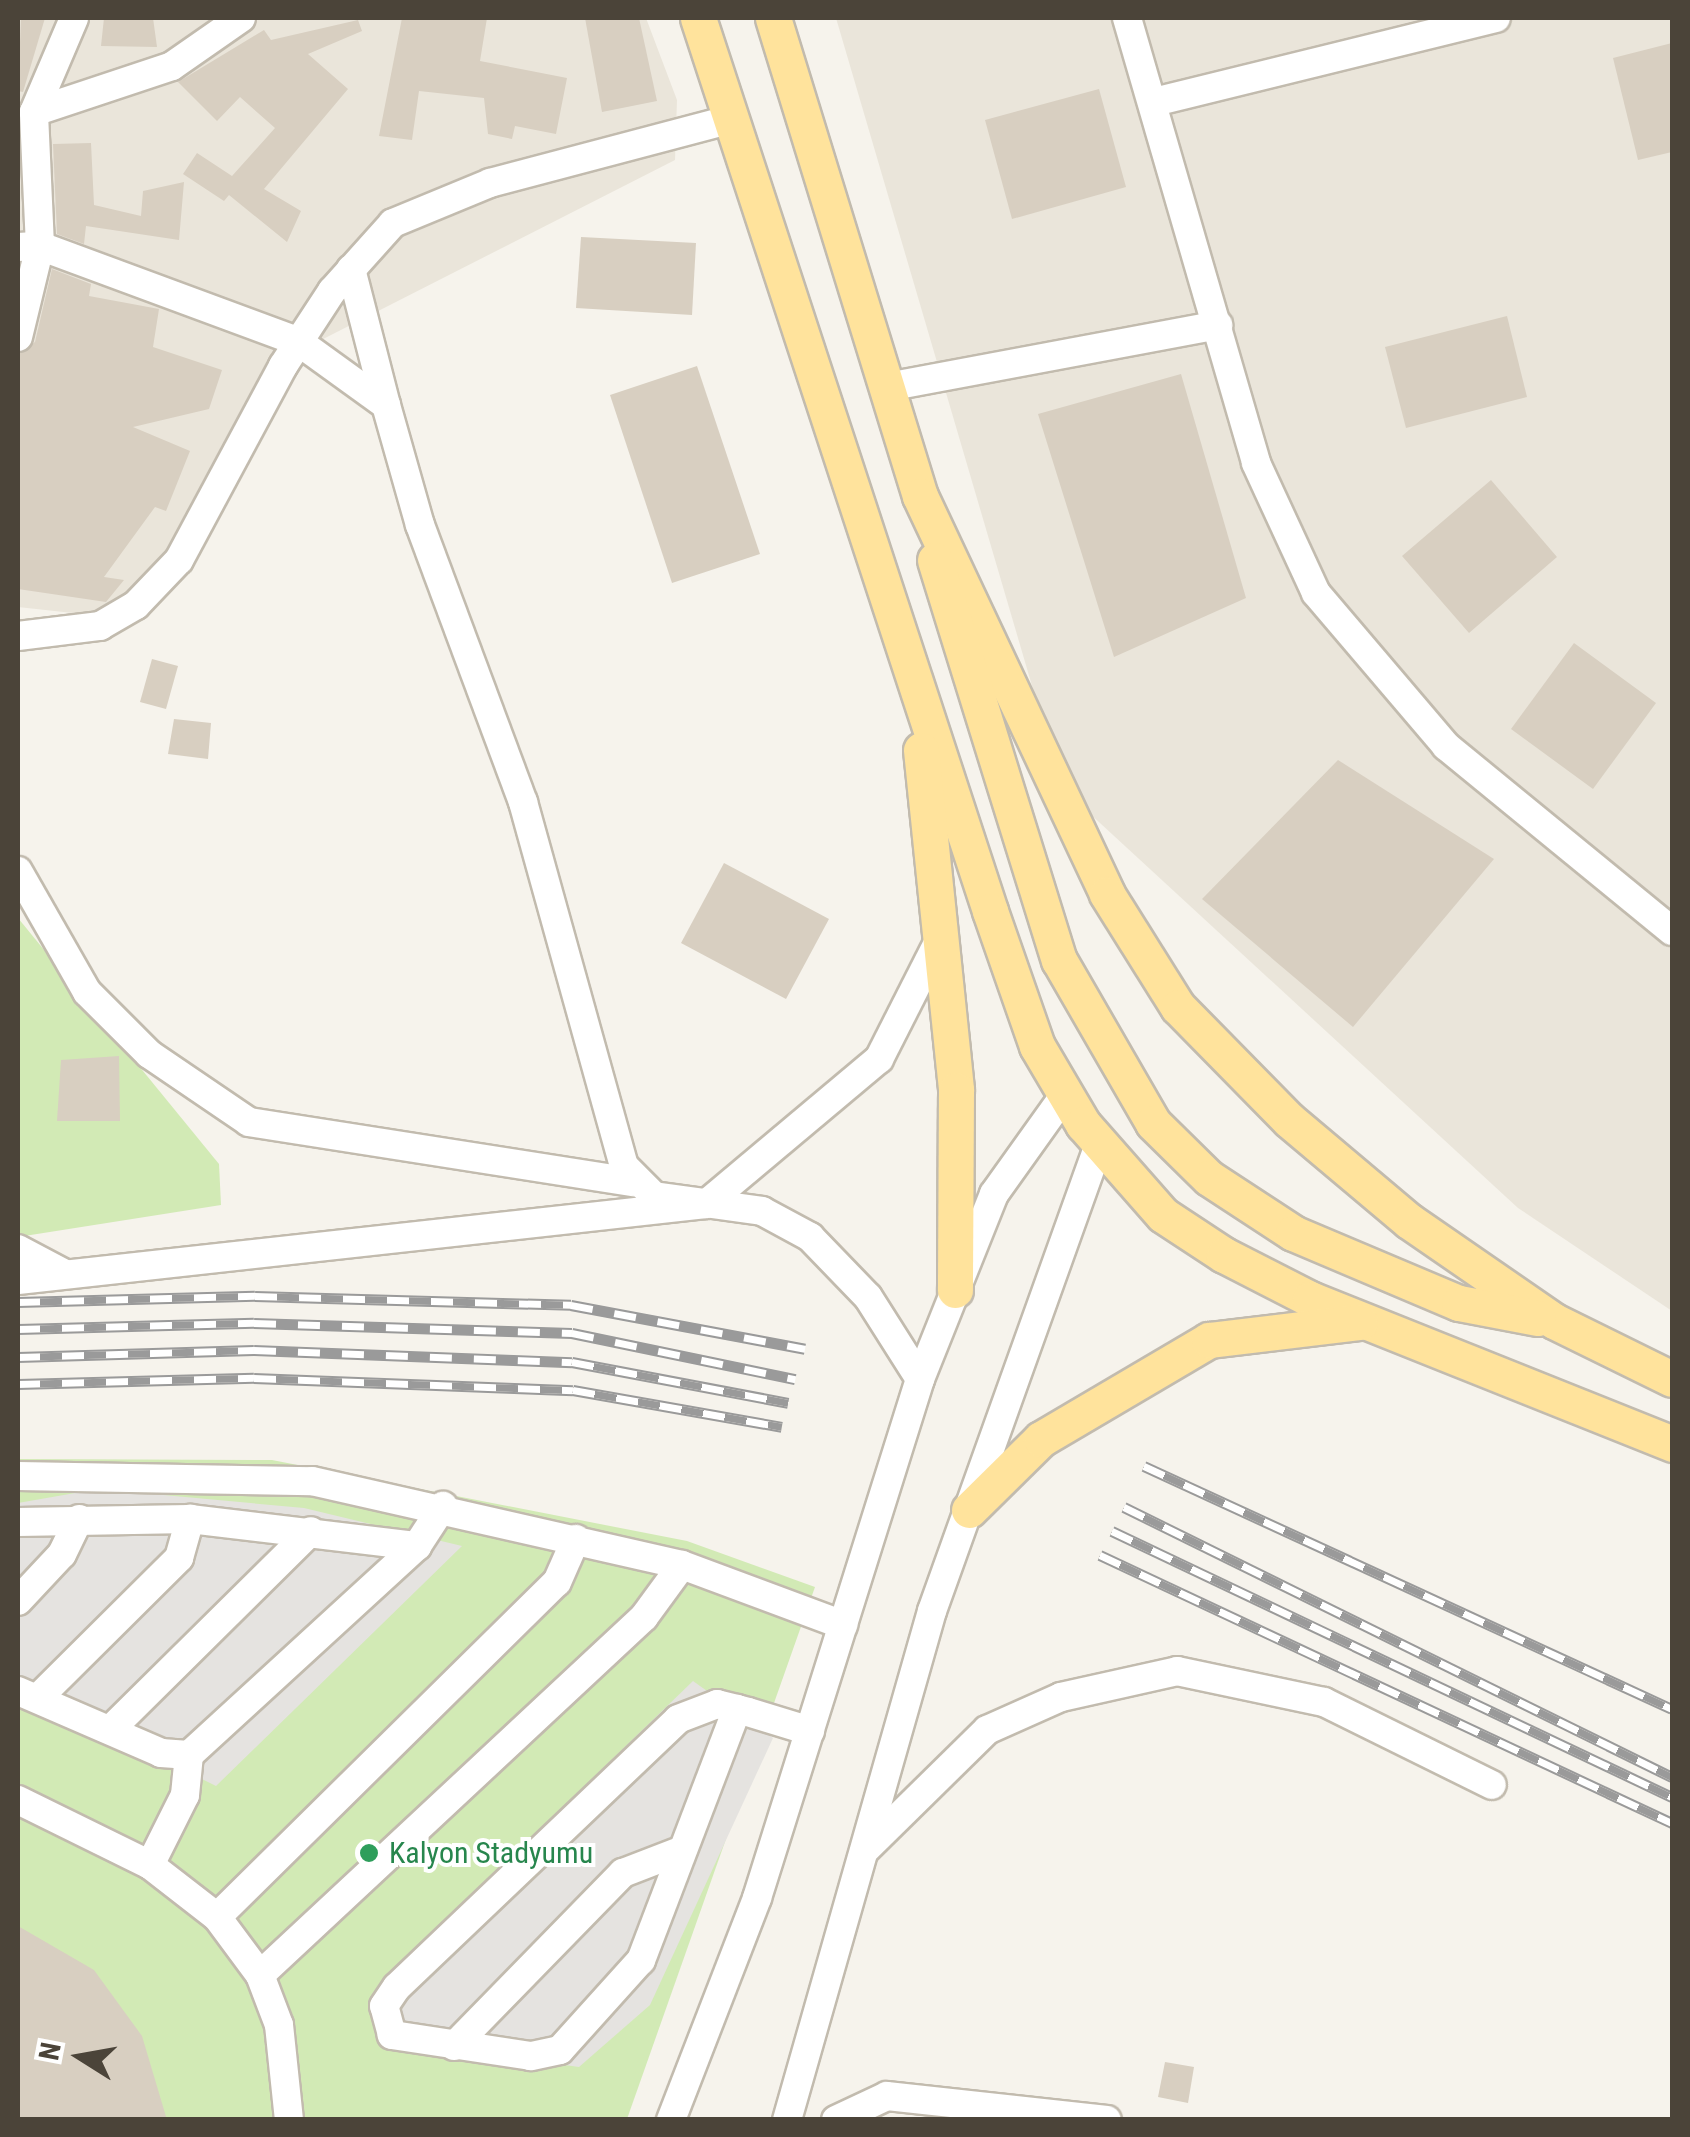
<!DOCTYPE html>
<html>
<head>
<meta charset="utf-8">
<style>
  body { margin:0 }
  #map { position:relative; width:1690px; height:2137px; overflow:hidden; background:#f6f3ec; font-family:"Roboto Condensed",sans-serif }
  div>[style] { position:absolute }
  .residential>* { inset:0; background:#eae5da }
  .green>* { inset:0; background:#d2eab5 }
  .parking>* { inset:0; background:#e5e3e0 }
  .building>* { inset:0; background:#d8cfc1 }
  .roads { filter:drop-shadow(2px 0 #c2bbae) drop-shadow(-2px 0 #c2bbae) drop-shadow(0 2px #c2bbae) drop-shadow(0 -2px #c2bbae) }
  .minor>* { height:28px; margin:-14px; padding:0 14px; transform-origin:14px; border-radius:14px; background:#fff }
  .major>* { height:35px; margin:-17.5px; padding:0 17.5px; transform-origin:17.5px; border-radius:17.5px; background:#ffe39c }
  .rail>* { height:11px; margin-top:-5.5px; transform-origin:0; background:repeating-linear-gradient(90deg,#fff 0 22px,#9a9a9a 0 44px); box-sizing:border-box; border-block:2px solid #9a9a9a }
  .dots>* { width:28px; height:28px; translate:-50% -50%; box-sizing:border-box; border:5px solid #fff; border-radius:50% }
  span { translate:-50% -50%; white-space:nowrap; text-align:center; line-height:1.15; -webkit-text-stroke:8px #fff; paint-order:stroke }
  .leisure-label { font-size:30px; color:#27864d }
  .left { translate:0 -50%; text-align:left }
  .frame { position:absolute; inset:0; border:20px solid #4b4439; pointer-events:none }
  .north { position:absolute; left:30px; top:2007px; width:100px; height:100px; -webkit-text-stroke:8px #fff; paint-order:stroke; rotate:281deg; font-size:28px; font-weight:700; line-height:40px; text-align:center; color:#4b4439 }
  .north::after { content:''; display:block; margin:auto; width:35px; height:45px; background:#4b4439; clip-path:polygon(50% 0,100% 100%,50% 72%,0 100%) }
</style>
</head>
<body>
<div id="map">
  <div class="residential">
    <div style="clip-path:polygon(18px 18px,646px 18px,677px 100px,675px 160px,276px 363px,167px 553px,100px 616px,18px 607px)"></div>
    <div style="clip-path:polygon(836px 18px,1672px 18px,1672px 1311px,1518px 1208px,1062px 788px)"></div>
  </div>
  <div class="green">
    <div style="clip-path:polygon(18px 918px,219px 1164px,221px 1205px,18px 1237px)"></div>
    <div style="clip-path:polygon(18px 1459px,272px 1460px,687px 1541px,815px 1587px,627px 2119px,18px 2120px)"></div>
  </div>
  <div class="parking">
    <div style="clip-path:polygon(98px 1489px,304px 1508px,462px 1546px,216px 1786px,67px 1712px,18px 1698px,18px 1503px)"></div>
    <div style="clip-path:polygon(693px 1681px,773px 1738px,650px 2005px,579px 2067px,466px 2051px,393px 2021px,386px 1978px)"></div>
  </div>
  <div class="building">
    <div style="clip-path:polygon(21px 18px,45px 18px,23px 92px,18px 91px)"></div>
    <div style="clip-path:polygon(104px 18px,153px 18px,157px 47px,101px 46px)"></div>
    <div style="clip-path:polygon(402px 18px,487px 18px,480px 61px,567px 78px,556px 134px,515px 126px,512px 139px,488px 134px,484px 98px,419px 91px,412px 140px,379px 136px)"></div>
    <div style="clip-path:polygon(585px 18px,639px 18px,657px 101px,602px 112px)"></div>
    <div style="clip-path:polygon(358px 20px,362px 31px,308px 54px,348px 89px,264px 189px,301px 211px,287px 242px,229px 195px,224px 201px,183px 174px,197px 153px,232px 176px,275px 128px,240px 97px,217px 121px,178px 82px,264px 30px,271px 40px)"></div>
    <div style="clip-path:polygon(1672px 43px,1672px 152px,1638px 160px,1613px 58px)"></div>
    <div style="clip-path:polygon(1099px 89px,1126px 187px,1012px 219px,985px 120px)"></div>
    <div style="clip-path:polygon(91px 143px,94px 205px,141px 216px,143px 191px,184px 182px,179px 240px,86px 226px,84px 244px,57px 234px,53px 144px)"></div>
    <div style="clip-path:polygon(581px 237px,696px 243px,692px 315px,576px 308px)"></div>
    <div style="clip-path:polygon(52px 269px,91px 284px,89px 296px,159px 309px,153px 347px,222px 370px,209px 409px,133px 427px,190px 451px,166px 511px,155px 507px,104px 577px,124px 580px,106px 602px,18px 589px,18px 354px,35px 342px)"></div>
    <div style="clip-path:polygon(1507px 316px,1527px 397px,1406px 428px,1385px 347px)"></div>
    <div style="clip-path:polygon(697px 366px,760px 554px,672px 583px,610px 395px)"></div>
    <div style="clip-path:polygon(1181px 374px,1246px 598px,1114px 657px,1038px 414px)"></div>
    <div style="clip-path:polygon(1491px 480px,1557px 557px,1469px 633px,1402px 556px)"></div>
    <div style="clip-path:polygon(1574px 643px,1656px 703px,1593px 789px,1511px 729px)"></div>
    <div style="clip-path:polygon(152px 659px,178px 666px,166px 709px,140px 702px)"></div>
    <div style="clip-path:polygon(174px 719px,211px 723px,208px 759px,168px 754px)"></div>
    <div style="clip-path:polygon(1338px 760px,1494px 859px,1353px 1027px,1202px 899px)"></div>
    <div style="clip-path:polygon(724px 863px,829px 919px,786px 999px,681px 943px)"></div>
    <div style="clip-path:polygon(119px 1056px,120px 1121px,57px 1121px,61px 1060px)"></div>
    <div style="clip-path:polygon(18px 1926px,94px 1970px,142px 2036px,167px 2120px,18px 2120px)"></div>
    <div style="clip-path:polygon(1165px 2062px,1194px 2067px,1188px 2103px,1158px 2097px)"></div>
  </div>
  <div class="roads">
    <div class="minor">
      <div style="left:1127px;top:18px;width:463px;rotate:73.8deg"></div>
      <div style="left:1256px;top:463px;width:143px;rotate:65.2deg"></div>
      <div style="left:1316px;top:593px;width:201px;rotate:49.6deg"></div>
      <div style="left:1446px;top:746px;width:292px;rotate:39.3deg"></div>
      <div style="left:1154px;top:102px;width:352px;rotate:-13.8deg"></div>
      <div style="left:34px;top:112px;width:145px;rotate:-18.4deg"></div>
      <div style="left:172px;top:66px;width:84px;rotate:-34.8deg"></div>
      <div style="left:18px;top:247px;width:22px;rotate:-3deg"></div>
      <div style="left:40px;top:246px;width:276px;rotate:20.3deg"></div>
      <div style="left:299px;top:342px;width:107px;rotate:35.9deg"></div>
      <div style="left:386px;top:405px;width:125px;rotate:74.2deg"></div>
      <div style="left:420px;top:525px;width:296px;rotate:69.6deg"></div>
      <div style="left:523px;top:802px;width:378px;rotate:74.5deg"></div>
      <div style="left:624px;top:1166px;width:42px;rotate:45deg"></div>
      <div style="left:654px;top:1196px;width:109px;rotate:7.9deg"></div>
      <div style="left:762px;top:1211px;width:55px;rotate:28.4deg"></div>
      <div style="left:810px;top:1237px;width:83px;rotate:46deg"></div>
      <div style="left:868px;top:1297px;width:97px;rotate:57.6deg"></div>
      <div style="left:351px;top:269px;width:140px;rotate:75.6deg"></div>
      <div style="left:18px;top:337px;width:94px;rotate:-76.4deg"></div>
      <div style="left:40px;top:246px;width:134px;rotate:-92.6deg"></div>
      <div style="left:34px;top:112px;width:102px;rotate:-66.9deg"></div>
      <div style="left:893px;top:386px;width:331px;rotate:-10.6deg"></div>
      <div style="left:18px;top:636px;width:83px;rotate:-7deg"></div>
      <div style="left:100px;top:626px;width:42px;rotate:-30.3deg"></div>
      <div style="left:136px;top:605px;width:62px;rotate:-46.3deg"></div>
      <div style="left:179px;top:560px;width:220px;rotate:-61.8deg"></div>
      <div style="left:283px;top:366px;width:90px;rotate:-56.8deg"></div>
      <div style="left:332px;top:291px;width:91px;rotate:-48.1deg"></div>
      <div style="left:393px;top:223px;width:105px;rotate:-22.4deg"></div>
      <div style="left:490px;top:183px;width:251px;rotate:-14.8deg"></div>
      <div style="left:18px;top:871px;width:139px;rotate:60.3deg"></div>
      <div style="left:87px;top:992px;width:88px;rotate:45deg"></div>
      <div style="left:149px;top:1054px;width:121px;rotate:34.2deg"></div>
      <div style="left:249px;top:1122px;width:389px;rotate:8.9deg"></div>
      <div style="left:18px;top:1249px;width:53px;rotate:28deg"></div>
      <div style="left:18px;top:1280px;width:692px;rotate:-6.3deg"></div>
      <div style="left:706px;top:1204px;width:226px;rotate:-40deg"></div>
      <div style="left:879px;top:1059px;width:139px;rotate:-63.1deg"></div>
      <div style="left:18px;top:1476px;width:294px;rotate:1deg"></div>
      <div style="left:312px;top:1481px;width:379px;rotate:12.8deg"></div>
      <div style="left:682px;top:1565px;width:172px;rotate:20.4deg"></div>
      <div style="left:18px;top:1522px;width:172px;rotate:-1deg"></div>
      <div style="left:190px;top:1519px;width:229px;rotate:6.8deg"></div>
      <div style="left:18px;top:1601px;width:64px;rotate:-46.9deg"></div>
      <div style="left:62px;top:1554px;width:39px;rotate:-64deg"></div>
      <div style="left:18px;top:1691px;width:156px;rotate:23.4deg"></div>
      <div style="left:161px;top:1753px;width:28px;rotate:4deg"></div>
      <div style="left:189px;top:1755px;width:309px;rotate:-42.5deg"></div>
      <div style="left:417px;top:1546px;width:48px;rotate:-57deg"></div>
      <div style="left:38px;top:1698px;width:199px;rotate:-44.8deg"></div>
      <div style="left:179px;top:1558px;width:41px;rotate:-74.2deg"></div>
      <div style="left:737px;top:1709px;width:269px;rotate:110.9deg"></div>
      <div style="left:641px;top:1960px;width:121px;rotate:132deg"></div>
      <div style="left:560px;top:2050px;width:30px;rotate:168deg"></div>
      <div style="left:531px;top:2056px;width:141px;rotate:-171.4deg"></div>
      <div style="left:392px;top:2035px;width:30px;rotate:-105deg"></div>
      <div style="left:384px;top:2006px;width:23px;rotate:-56deg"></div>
      <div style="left:397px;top:1987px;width:388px;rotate:-43.6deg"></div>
      <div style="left:678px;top:1719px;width:42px;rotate:-21deg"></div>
      <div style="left:717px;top:1704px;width:21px;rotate:14deg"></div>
      <div style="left:737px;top:1709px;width:11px;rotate:15deg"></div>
      <div style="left:748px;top:1712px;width:65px;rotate:17deg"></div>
      <div style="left:111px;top:1729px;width:281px;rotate:-44.7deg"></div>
      <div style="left:18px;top:1800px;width:147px;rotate:26.2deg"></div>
      <div style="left:150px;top:1865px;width:85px;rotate:37.8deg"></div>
      <div style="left:217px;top:1917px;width:72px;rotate:53.4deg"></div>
      <div style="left:260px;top:1975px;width:53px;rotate:69.2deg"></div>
      <div style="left:279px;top:2025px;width:96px;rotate:84deg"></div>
      <div style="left:865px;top:1850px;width:171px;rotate:-44.5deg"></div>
      <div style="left:987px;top:1730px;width:81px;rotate:-24deg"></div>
      <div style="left:1061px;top:1697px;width:119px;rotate:-12.6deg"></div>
      <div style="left:1177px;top:1671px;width:150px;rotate:11.9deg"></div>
      <div style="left:1324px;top:1702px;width:187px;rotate:26.3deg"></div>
      <div style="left:150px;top:1865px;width:78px;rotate:-63.4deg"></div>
      <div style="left:185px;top:1795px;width:40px;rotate:-84.3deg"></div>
      <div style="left:217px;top:1917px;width:477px;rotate:-44.6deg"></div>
      <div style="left:557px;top:1582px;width:47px;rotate:-66.2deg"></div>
      <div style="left:260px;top:1975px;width:525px;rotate:-42.99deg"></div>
      <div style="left:644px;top:1617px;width:64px;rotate:-53.8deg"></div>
      <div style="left:454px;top:2046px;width:242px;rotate:-45.7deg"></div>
      <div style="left:623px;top:1873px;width:61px;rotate:-21.1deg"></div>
      <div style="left:671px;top:2120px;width:238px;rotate:-68.8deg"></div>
      <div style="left:757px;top:1898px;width:544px;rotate:-72.56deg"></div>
      <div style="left:920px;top:1379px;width:199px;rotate:-68.2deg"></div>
      <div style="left:994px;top:1194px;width:124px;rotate:-54.5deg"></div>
      <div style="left:787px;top:2120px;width:529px;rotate:-74.1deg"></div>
      <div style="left:932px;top:1611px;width:498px;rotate:-70.3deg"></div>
      <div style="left:836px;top:2120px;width:56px;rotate:-25.2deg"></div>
      <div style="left:887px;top:2096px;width:221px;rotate:6.2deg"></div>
    </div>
    <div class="major">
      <div style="left:698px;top:18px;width:940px;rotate:71.89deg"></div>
      <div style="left:990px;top:911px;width:143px;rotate:70.8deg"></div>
      <div style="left:1037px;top:1046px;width:91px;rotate:59.5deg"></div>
      <div style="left:1083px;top:1124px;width:121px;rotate:48.7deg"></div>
      <div style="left:1163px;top:1215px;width:73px;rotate:33.3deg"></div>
      <div style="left:1224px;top:1255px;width:97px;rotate:27.1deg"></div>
      <div style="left:1310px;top:1299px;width:390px;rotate:21.8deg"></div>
      <div style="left:773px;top:18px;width:500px;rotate:72.91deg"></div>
      <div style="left:920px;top:496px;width:440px;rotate:64.8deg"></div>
      <div style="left:1107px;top:894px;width:133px;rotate:57.9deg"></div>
      <div style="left:1178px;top:1007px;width:158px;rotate:45.5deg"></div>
      <div style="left:1289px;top:1120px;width:157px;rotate:40.1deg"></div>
      <div style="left:1409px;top:1221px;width:176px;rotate:34.6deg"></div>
      <div style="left:1554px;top:1321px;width:131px;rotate:26.2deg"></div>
      <div style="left:935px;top:560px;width:419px;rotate:72.8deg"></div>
      <div style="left:1059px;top:960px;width:188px;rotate:60deg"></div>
      <div style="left:1153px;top:1123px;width:78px;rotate:44.5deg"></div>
      <div style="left:1209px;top:1178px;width:100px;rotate:33.2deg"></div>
      <div style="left:1293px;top:1233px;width:180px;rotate:22.9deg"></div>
      <div style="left:1459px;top:1303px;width:80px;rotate:10.8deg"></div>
      <div style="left:921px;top:750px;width:342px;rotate:84.1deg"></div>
      <div style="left:956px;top:1090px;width:200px;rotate:90.3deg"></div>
      <div style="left:969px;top:1510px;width:101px;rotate:-44.6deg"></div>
      <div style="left:1041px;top:1439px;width:195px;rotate:-30.5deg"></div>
      <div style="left:1209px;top:1340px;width:152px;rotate:-6.8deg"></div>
    </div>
  </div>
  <div class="rail">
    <div style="left:18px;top:1302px;width:237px;rotate:-1.5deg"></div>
    <div style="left:255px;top:1296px;width:316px;rotate:1.6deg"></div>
    <div style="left:571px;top:1305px;width:238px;rotate:10.6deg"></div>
    <div style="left:18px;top:1329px;width:236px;rotate:-1.5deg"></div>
    <div style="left:254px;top:1323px;width:318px;rotate:1.8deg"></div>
    <div style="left:572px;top:1333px;width:228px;rotate:11.7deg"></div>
    <div style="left:18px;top:1357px;width:236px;rotate:-1.7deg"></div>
    <div style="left:254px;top:1350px;width:318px;rotate:2.2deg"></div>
    <div style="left:572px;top:1362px;width:220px;rotate:10.7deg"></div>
    <div style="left:18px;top:1384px;width:236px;rotate:-1.5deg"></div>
    <div style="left:254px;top:1378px;width:319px;rotate:2.2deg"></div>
    <div style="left:573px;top:1390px;width:212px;rotate:10deg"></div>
    <div style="left:1144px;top:1466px;width:581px;rotate:24.71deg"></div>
    <div style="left:1124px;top:1507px;width:611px;rotate:26.23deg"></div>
    <div style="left:1112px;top:1531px;width:620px;rotate:25.41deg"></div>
    <div style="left:1100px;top:1555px;width:632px;rotate:25.1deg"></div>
  </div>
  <div class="dots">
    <div style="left:369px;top:1853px;background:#2e9e5b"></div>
  </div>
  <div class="leisure-label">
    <span class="left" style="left:389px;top:1853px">Kalyon Stadyumu</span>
  </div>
  <div class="frame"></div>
  <div class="north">N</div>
</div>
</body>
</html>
